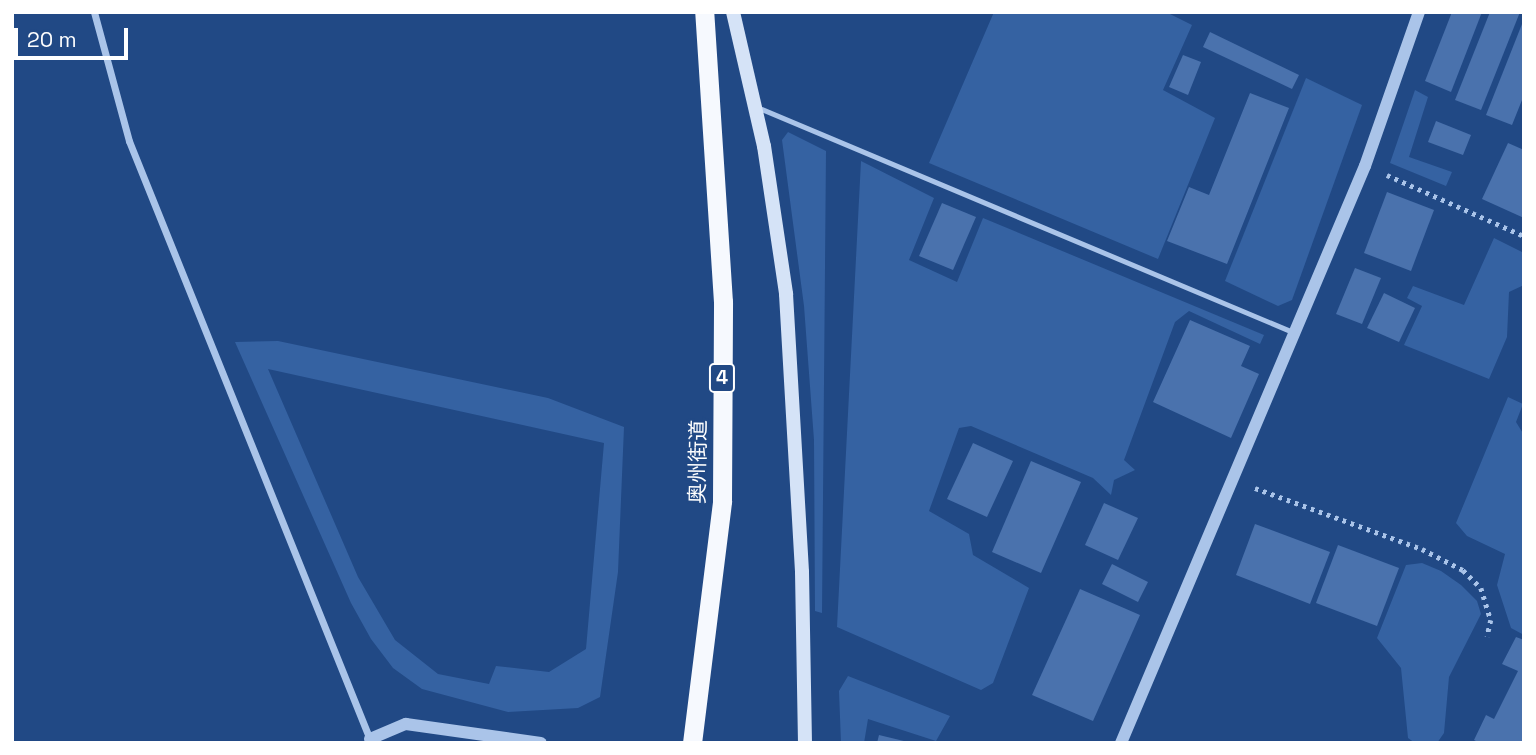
<!DOCTYPE html>
<html>
<head>
<meta charset="utf-8">
<style>
  body { margin:0 }
  #map { position:relative; width:1536px; height:755px; overflow:hidden; background:#214985; font-family:"Space Grotesk","Noto Sans JP",sans-serif }
  div>[style] { position:absolute }
  .green>* { inset:0; background:#3562a2 }
  .building>* { inset:0; background:#4a72ad }
  .path>* { height:4.5px; margin-top:-2.25px; transform-origin:0; background:repeating-linear-gradient(90deg,#aac4e9 0 3.5px,transparent 0 8.5px) }
  .service>* { height:5px; margin:-2.5px; padding:0 2.5px; transform-origin:2.5px; border-radius:2.5px; background:#aac4e9 }
  .minor>* { height:7px; margin:-3.5px; padding:0 3.5px; transform-origin:3.5px; border-radius:3.5px; background:#aac4e9 }
  .tertiary>* { height:12px; margin:-6px; padding:0 6px; transform-origin:6px; border-radius:6px; background:#aac4e9 }
  .secondary>* { height:14px; margin:-7px; padding:0 7px; transform-origin:7px; border-radius:7px; background:#d5e3f7 }
  .trunk>* { height:19px; margin:-9.5px; padding:0 9.5px; transform-origin:9.5px; border-radius:9.5px; background:#f6f9fe }
  span { translate:-50% -50%; white-space:nowrap; text-align:center; line-height:1.15; -webkit-text-stroke:5px #214985; paint-order:stroke }
  .shield-label span { padding:2px 5px; background:#214985; border:2px solid; border-radius:5px; -webkit-text-stroke-width:0 }
  .shield-label { font-size:19px; color:#fff; font-weight:700 }
  .street-label { font-size:21px; color:#fff }
  .frame { position:absolute; inset:0; border:14px solid #fff; pointer-events:none }
  .scale { position:absolute; left:14px; top:28px; width:114px; height:32px; box-sizing:border-box; border:4px solid #fff; border-top:0; padding-left:9px; font-size:21px; line-height:24px; white-space:nowrap; color:#fff; -webkit-text-stroke:5px #214985; paint-order:stroke }
</style>
</head>
<body>
<div id="map">
  <div class="green">
    <div style="clip-path:polygon(994px 12px,1166px 12px,1192px 25px,1163px 90px,1215px 118px,1158px 259px,929px 163px)"></div>
    <div style="clip-path:polygon(1306px 78px,1362px 105px,1292px 300px,1278px 306px,1225px 281px)"></div>
    <div style="clip-path:polygon(1415px 90px,1428px 97px,1409px 157px,1452px 172px,1446px 186px,1390px 163px)"></div>
    <div style="clip-path:polygon(788px 132px,826px 151px,822px 613px,815px 611px,814px 440px,804px 306px,782px 140px)"></div>
    <div style="clip-path:polygon(861px 161px,934px 198px,909px 260px,957px 282px,983px 218px,1264px 335px,1260px 344px,1189px 311px,1175px 322px,1124px 460px,1135px 470px,1114px 480px,1111px 495px,1093px 478px,971px 426px,959px 428px,929px 511px,969px 534px,973px 555px,1029px 588px,993px 683px,981px 690px,837px 627px)"></div>
    <div style="clip-path:polygon(1494px 238px,1524px 253px,1524px 285px,1509px 292px,1507px 337px,1489px 379px,1404px 345px,1422px 306px,1407px 298px,1413px 286px,1464px 305px)"></div>
    <div style="clip-path:polygon(evenodd,278px 341px,548px 398px,624px 427px,618px 572px,600px 697px,578px 708px,508px 712px,422px 689px,393px 668px,371px 639px,351px 603px,235px 342px,278px 341px,268px 369px,604px 443px,586px 649px,549px 672px,496px 666px,489px 684px,438px 674px,395px 640px,358px 577px,268px 369px)"></div>
    <div style="clip-path:polygon(1508px 397px,1523px 404px,1516px 422px,1524px 435px,1524px 635px,1511px 628px,1497px 585px,1505px 554px,1467px 536px,1456px 523px)"></div>
    <div style="clip-path:polygon(1422px 563px,1441px 571px,1461px 585px,1477px 601px,1481px 614px,1449px 677px,1444px 733px,1437px 743px,1415px 743px,1408px 738px,1401px 668px,1377px 638px,1406px 565px)"></div>
    <div style="clip-path:polygon(848px 676px,950px 716px,936px 741px,868px 719px,864px 743px,841px 743px,839px 691px)"></div>
  </div>
  <div class="building">
    <div style="clip-path:polygon(1452px 12px,1482px 12px,1451px 92px,1425px 81px)"></div>
    <div style="clip-path:polygon(1490px 12px,1520px 12px,1481px 110px,1455px 100px)"></div>
    <div style="clip-path:polygon(1524px 19px,1524px 95px,1512px 125px,1486px 115px)"></div>
    <div style="clip-path:polygon(1210px 32px,1299px 75px,1292px 89px,1203px 47px)"></div>
    <div style="clip-path:polygon(1183px 55px,1201px 62px,1188px 95px,1169px 87px)"></div>
    <div style="clip-path:polygon(1250px 93px,1289px 108px,1227px 264px,1167px 241px,1189px 187px,1209px 195px)"></div>
    <div style="clip-path:polygon(1436px 121px,1471px 135px,1463px 155px,1428px 142px)"></div>
    <div style="clip-path:polygon(1508px 143px,1524px 150px,1524px 218px,1482px 199px)"></div>
    <div style="clip-path:polygon(1387px 192px,1434px 210px,1411px 271px,1364px 253px)"></div>
    <div style="clip-path:polygon(942px 203px,976px 217px,953px 270px,919px 256px)"></div>
    <div style="clip-path:polygon(1355px 268px,1381px 278px,1362px 324px,1336px 314px)"></div>
    <div style="clip-path:polygon(1384px 293px,1415px 308px,1399px 342px,1367px 328px)"></div>
    <div style="clip-path:polygon(1190px 320px,1250px 346px,1241px 366px,1259px 374px,1231px 438px,1153px 402px)"></div>
    <div style="clip-path:polygon(973px 443px,1013px 461px,987px 517px,947px 499px)"></div>
    <div style="clip-path:polygon(1031px 461px,1081px 482px,1041px 573px,992px 552px)"></div>
    <div style="clip-path:polygon(1104px 503px,1138px 518px,1118px 560px,1085px 545px)"></div>
    <div style="clip-path:polygon(1255px 524px,1330px 552px,1310px 604px,1236px 575px)"></div>
    <div style="clip-path:polygon(1338px 545px,1399px 568px,1377px 626px,1316px 603px)"></div>
    <div style="clip-path:polygon(1112px 564px,1148px 582px,1138px 602px,1102px 584px)"></div>
    <div style="clip-path:polygon(1080px 589px,1140px 615px,1093px 721px,1032px 695px)"></div>
    <div style="clip-path:polygon(1516px 637px,1524px 640px,1524px 743px,1480px 743px,1474px 740px,1486px 715px,1494px 719px,1518px 671px,1502px 664px)"></div>
    <div style="clip-path:polygon(879px 735px,908px 742px,908px 743px,877px 743px)"></div>
  </div>
  <div class="path">
    <div style="left:1387px;top:175px;width:150px;rotate:24deg"></div>
    <div style="left:1255px;top:488px;width:178px;rotate:20.1deg"></div>
    <div style="left:1422px;top:549px;width:46px;rotate:27.1deg"></div>
    <div style="left:1463px;top:570px;width:25px;rotate:45deg"></div>
    <div style="left:1481px;top:588px;width:34px;rotate:73deg"></div>
    <div style="left:1491px;top:620px;width:17px;rotate:103deg"></div>
  </div>
  <div class="service">
    <div style="left:759px;top:108px;width:581px;rotate:22.77deg"></div>
  </div>
  <div class="minor">
    <div style="left:94px;top:12px;width:134px;rotate:74.8deg"></div>
    <div style="left:129px;top:141px;width:648px;rotate:68.07deg"></div>
  </div>
  <div class="tertiary">
    <div style="left:370px;top:739px;width:39px;rotate:-23deg"></div>
    <div style="left:406px;top:724px;width:136px;rotate:8deg"></div>
    <div style="left:1121px;top:743px;width:626px;rotate:-67.08deg"></div>
    <div style="left:1365px;top:166px;width:163px;rotate:-70.7deg"></div>
  </div>
  <div class="secondary">
    <div style="left:733px;top:12px;width:138px;rotate:77deg"></div>
    <div style="left:764px;top:146px;width:150px;rotate:81.5deg"></div>
    <div style="left:786px;top:294px;width:278px;rotate:86.7deg"></div>
    <div style="left:802px;top:572px;width:171px;rotate:89deg"></div>
  </div>
  <div class="trunk">
    <div style="left:692px;top:743px;width:244px;rotate:-82.9deg"></div>
    <div style="left:722px;top:501px;width:199px;rotate:-89.7deg"></div>
    <div style="left:723px;top:302px;width:291px;rotate:-93.7deg"></div>
  </div>
  <div class="shield-label">
    <span style="left:722px;top:378px">4</span>
  </div>
  <div class="street-label">
    <span style="left:698px;top:462px;rotate:-89deg">奥州街道</span>
  </div>
  <div class="frame"></div>
  <div class="scale">20 m</div>
</div>
</body>
</html>
